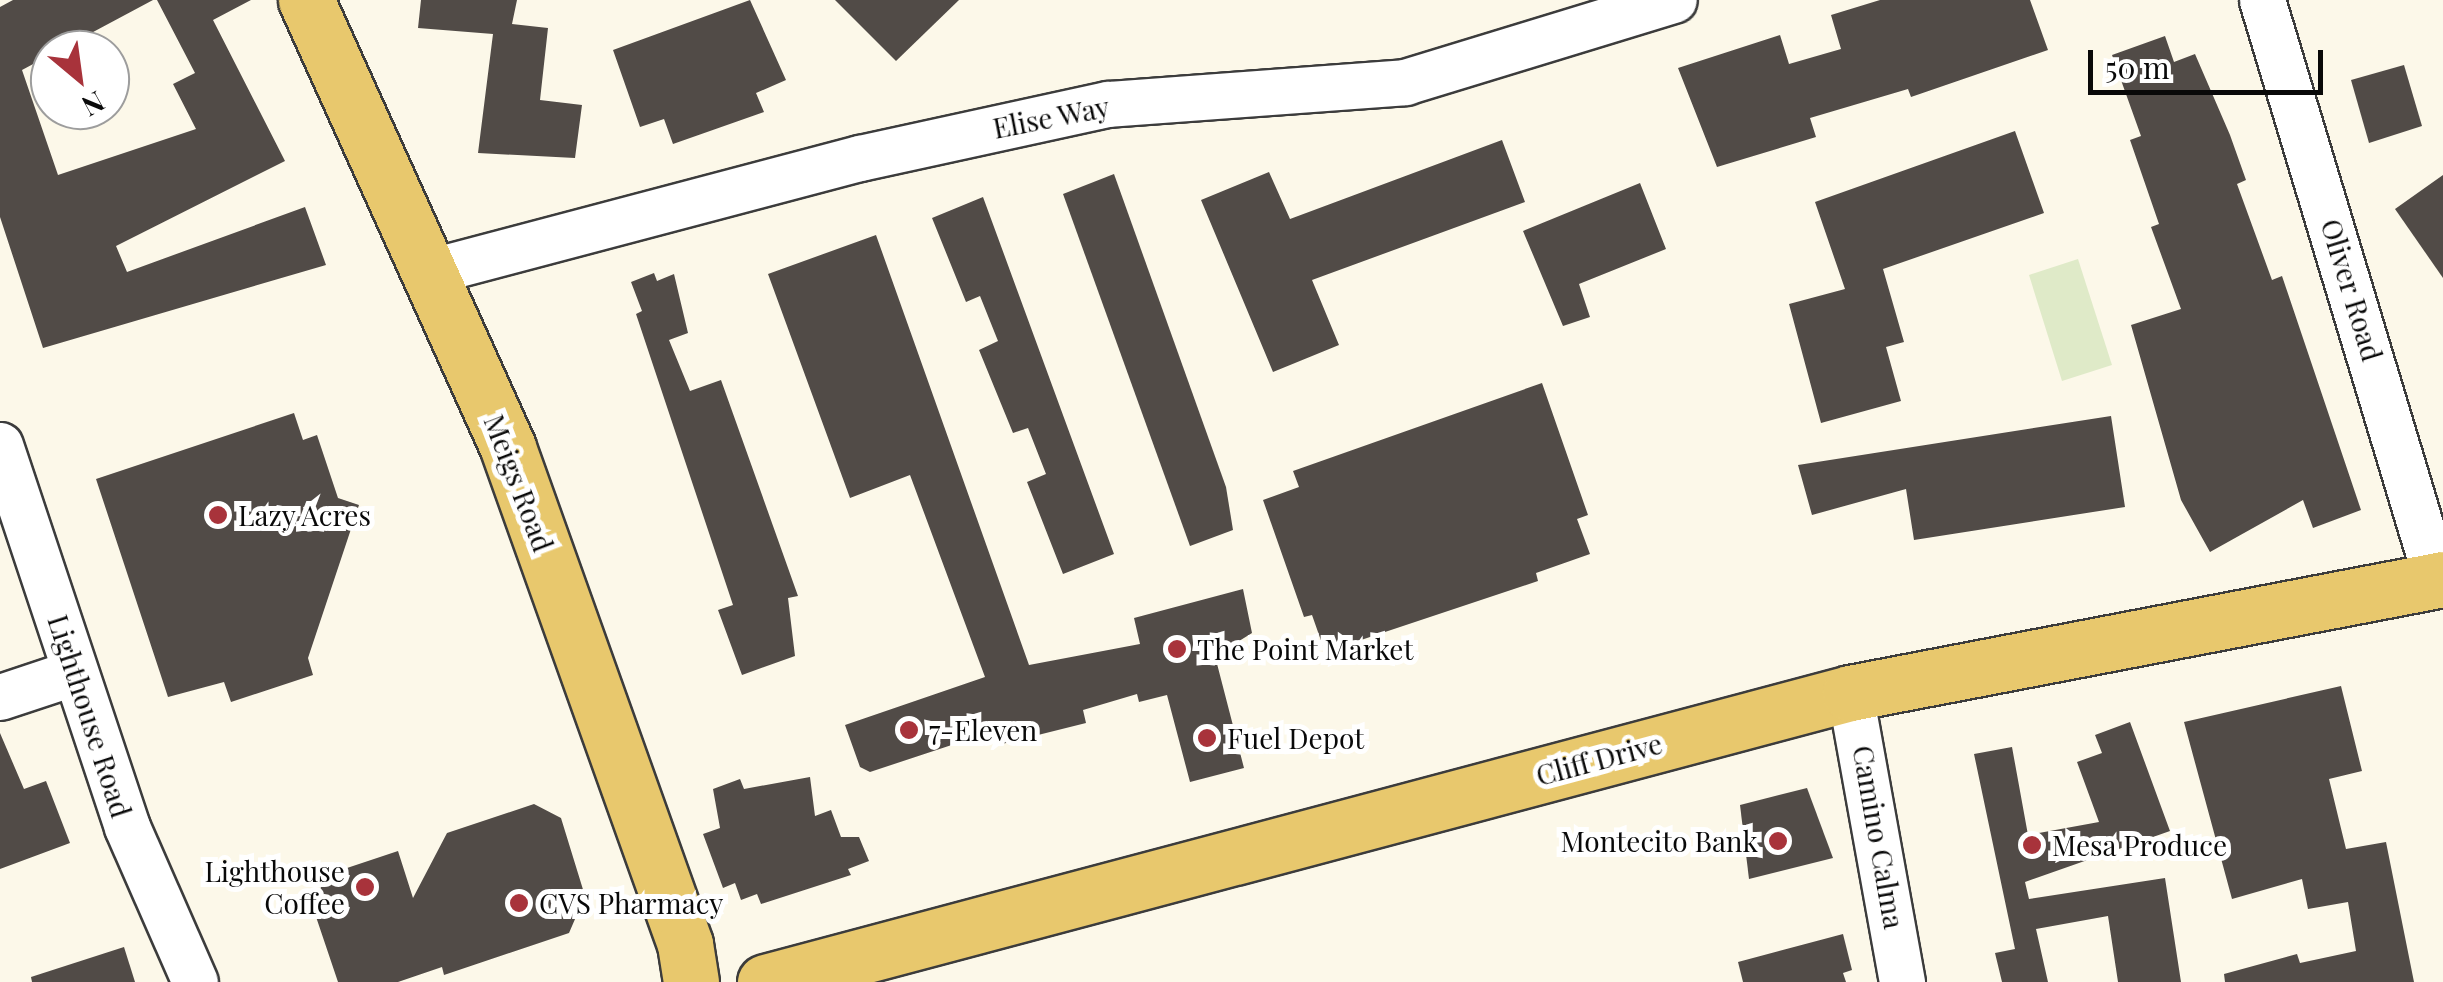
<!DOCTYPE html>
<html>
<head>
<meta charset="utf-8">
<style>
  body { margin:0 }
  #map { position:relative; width:2443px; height:982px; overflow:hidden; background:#fcf8e9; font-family:"Playfair Display",serif }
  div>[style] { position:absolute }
  .pitch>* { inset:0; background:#dfeac8 }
  .building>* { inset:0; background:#514b47 }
  .roads { filter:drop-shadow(2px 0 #3c3c3c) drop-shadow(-2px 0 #3c3c3c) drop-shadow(0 2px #3c3c3c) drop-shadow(0 -2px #3c3c3c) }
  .minor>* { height:45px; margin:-22.5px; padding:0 22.5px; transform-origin:22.5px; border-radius:22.5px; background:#fff }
  .major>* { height:55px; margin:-27.5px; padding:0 27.5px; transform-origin:27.5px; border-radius:27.5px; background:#e8c86d }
  .dots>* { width:28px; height:28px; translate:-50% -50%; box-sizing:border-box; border:5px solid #fff; border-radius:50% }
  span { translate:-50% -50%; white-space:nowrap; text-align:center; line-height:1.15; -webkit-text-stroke:10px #fff; paint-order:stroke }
  .street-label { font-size:28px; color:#090909 }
  .poi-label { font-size:28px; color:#090909 }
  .left { translate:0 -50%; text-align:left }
  .right { translate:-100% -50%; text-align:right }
  .north { position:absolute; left:30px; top:30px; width:100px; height:100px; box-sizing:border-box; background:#fff; border:2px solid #9d9d9d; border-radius:50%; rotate:151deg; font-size:28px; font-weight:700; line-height:40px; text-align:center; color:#090909 }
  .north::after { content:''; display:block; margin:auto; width:35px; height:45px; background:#a8333b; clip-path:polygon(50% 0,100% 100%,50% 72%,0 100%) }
  .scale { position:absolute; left:2088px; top:50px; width:235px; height:45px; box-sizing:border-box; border:5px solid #090909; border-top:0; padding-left:12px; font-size:30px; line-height:35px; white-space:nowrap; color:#090909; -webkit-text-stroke:8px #fff; paint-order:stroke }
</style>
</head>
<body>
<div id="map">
  <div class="pitch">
    <div style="clip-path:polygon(2078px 259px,2112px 365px,2062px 381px,2029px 275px)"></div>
  </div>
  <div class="building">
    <div style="clip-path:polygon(13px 0,153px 0,22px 70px,58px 175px,196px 129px,173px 84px,195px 73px,157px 0,251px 0,213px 20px,285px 161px,116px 246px,127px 272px,305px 207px,326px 265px,43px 348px,0 217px,0 7px)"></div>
    <div style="clip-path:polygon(421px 0,517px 0,512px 24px,548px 28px,540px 100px,582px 105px,575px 158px,478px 153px,493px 34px,418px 28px)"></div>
    <div style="clip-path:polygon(750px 0,786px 80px,756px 93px,764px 112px,673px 144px,664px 119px,640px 127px,613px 50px)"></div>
    <div style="clip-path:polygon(835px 0,959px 0,896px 61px)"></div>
    <div style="clip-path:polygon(1880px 0,2030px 0,2048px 50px,1911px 97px,1908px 89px,1810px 118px,1816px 137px,1717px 167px,1678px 68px,1780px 35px,1789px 64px,1841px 49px,1831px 15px)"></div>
    <div style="clip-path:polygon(2165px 36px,2174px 62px,2195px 54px,2230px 135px,2246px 180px,2237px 184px,2272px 280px,2282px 276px,2361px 510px,2313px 528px,2303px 500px,2210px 552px,2181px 500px,2131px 325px,2181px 309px,2151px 227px,2159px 224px,2130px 140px,2141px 136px,2112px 55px)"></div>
    <div style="clip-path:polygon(2404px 65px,2422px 126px,2369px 143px,2351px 80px)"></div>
    <div style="clip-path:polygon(2015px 131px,2044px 213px,1883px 269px,1904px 342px,1886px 347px,1901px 401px,1821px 423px,1789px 304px,1845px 289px,1815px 202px)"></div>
    <div style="clip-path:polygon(1502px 140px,1525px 202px,1312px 280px,1339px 345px,1273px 372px,1201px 200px,1269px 172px,1290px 219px)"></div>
    <div style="clip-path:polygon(1114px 174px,1226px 487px,1233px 530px,1190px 546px,1063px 194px)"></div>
    <div style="clip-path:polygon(2443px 175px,2443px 278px,2395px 209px)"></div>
    <div style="clip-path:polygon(1640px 183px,1666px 249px,1579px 284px,1590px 317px,1563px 326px,1523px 231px)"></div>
    <div style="clip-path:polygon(983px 197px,1114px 554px,1063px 574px,1027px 482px,1046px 474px,1028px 428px,1013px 433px,979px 350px,998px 341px,980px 296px,966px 302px,932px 218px)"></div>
    <div style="clip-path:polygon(876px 235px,1029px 665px,1140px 644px,1134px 618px,1243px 589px,1252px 633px,1215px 656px,1244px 768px,1190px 782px,1167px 695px,1139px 702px,1137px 694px,1083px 710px,1086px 723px,998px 745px,994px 731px,870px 772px,860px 767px,845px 725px,985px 677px,910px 475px,850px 498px,768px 274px)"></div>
    <div style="clip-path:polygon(654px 273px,657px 281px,674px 274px,688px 333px,669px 340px,690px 391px,721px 380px,798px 596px,788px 598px,795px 656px,742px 675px,718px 610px,733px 605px,636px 314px,642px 311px,631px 282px)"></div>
    <div style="clip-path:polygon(1542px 383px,1588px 515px,1577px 519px,1590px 554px,1536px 573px,1538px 581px,1325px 652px,1312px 615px,1304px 617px,1263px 500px,1299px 487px,1293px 471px)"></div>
    <div style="clip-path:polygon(294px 413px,303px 440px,317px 435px,338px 498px,359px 505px,308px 658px,313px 675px,231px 702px,224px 682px,168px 697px,96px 479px)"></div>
    <div style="clip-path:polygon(2111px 416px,2125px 507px,1914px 540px,1906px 489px,1812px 515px,1798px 465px)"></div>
    <div style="clip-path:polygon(2341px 686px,2362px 771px,2329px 779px,2346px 849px,2386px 842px,2414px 982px,2225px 982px,2224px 974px,2297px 954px,2300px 963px,2356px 951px,2348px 902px,2308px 909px,2302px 879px,2232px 899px,2184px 722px)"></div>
    <div style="clip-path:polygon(2130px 722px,2170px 831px,2025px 882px,2029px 899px,2165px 878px,2181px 982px,2118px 982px,2108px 916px,2036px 929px,2048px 982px,2002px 982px,1995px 953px,2015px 949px,1974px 754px,2012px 747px,2028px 835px,2099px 822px,2077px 762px,2102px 753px,2095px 735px)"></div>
    <div style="clip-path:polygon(0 733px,24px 789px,46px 781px,70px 843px,0 869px)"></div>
    <div style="clip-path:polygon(810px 777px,815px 816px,831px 810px,841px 837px,859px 837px,869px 861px,848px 869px,851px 875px,761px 904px,757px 894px,741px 900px,735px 883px,723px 888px,703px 834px,720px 828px,713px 789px,740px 779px,744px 789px)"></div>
    <div style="clip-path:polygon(1807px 788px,1833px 858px,1749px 879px,1740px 805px)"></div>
    <div style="clip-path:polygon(534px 804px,561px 818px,585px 896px,569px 933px,444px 975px,442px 967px,398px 982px,338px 982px,310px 899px,319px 897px,323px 876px,398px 851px,413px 898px,447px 833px)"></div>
    <div style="clip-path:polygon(1843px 934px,1852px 970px,1843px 973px,1846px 982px,1743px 982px,1738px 962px)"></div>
    <div style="clip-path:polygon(124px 947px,135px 982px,32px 982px,31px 977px)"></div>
  </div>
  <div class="roads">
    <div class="minor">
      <div style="left:2262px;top:0;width:607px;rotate:73.24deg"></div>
      <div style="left:432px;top:271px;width:443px;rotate:-14.8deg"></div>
      <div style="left:860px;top:158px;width:254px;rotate:-12.3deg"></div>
      <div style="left:1108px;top:104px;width:298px;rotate:-4.2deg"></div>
      <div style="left:1405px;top:82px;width:281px;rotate:-17deg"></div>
      <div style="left:0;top:445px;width:403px;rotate:71.6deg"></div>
      <div style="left:127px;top:827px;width:169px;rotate:66.3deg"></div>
      <div style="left:1850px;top:693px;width:294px;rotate:79.8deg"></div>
      <div style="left:0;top:697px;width:79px;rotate:-18.4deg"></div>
    </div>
    <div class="major">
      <div style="left:306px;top:0;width:491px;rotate:65.7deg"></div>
      <div style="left:508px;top:448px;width:527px;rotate:70.36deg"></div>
      <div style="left:685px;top:944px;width:38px;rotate:81deg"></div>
      <div style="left:765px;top:982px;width:1123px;rotate:-14.91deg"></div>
      <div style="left:1850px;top:693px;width:604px;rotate:-10.88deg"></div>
    </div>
  </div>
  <div class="dots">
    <div style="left:218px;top:515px;background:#a8333b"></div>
    <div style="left:1177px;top:649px;background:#a8333b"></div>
    <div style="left:909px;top:730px;background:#a8333b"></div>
    <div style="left:1207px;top:738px;background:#a8333b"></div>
    <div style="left:1778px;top:841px;background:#a8333b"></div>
    <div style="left:2032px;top:845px;background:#a8333b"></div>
    <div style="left:365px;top:887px;background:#a8333b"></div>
    <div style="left:519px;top:903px;background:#a8333b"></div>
  </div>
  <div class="street-label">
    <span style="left:1051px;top:117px;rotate:-11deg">Elise Way</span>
    <span style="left:2352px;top:290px;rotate:73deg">Oliver Road</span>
    <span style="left:519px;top:483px;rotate:69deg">Meigs Road</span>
    <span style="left:90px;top:716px;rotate:72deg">Lighthouse Road</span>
    <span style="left:1599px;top:759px;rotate:-15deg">Cliff Drive</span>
    <span style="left:1879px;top:837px;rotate:80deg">Camino Calma</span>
  </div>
  <div class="poi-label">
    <span class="left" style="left:238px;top:515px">Lazy Acres</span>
    <span class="left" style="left:1197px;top:649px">The Point Market</span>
    <span class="left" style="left:929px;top:730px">7-Eleven</span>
    <span class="left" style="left:1227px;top:738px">Fuel Depot</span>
    <span class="right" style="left:1758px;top:841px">Montecito Bank</span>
    <span class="left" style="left:2052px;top:845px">Mesa Produce</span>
    <span class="right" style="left:345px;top:887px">Lighthouse<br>Coffee</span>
    <span class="left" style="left:539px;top:903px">CVS Pharmacy</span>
  </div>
  <div class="north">N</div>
  <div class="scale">50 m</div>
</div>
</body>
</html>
